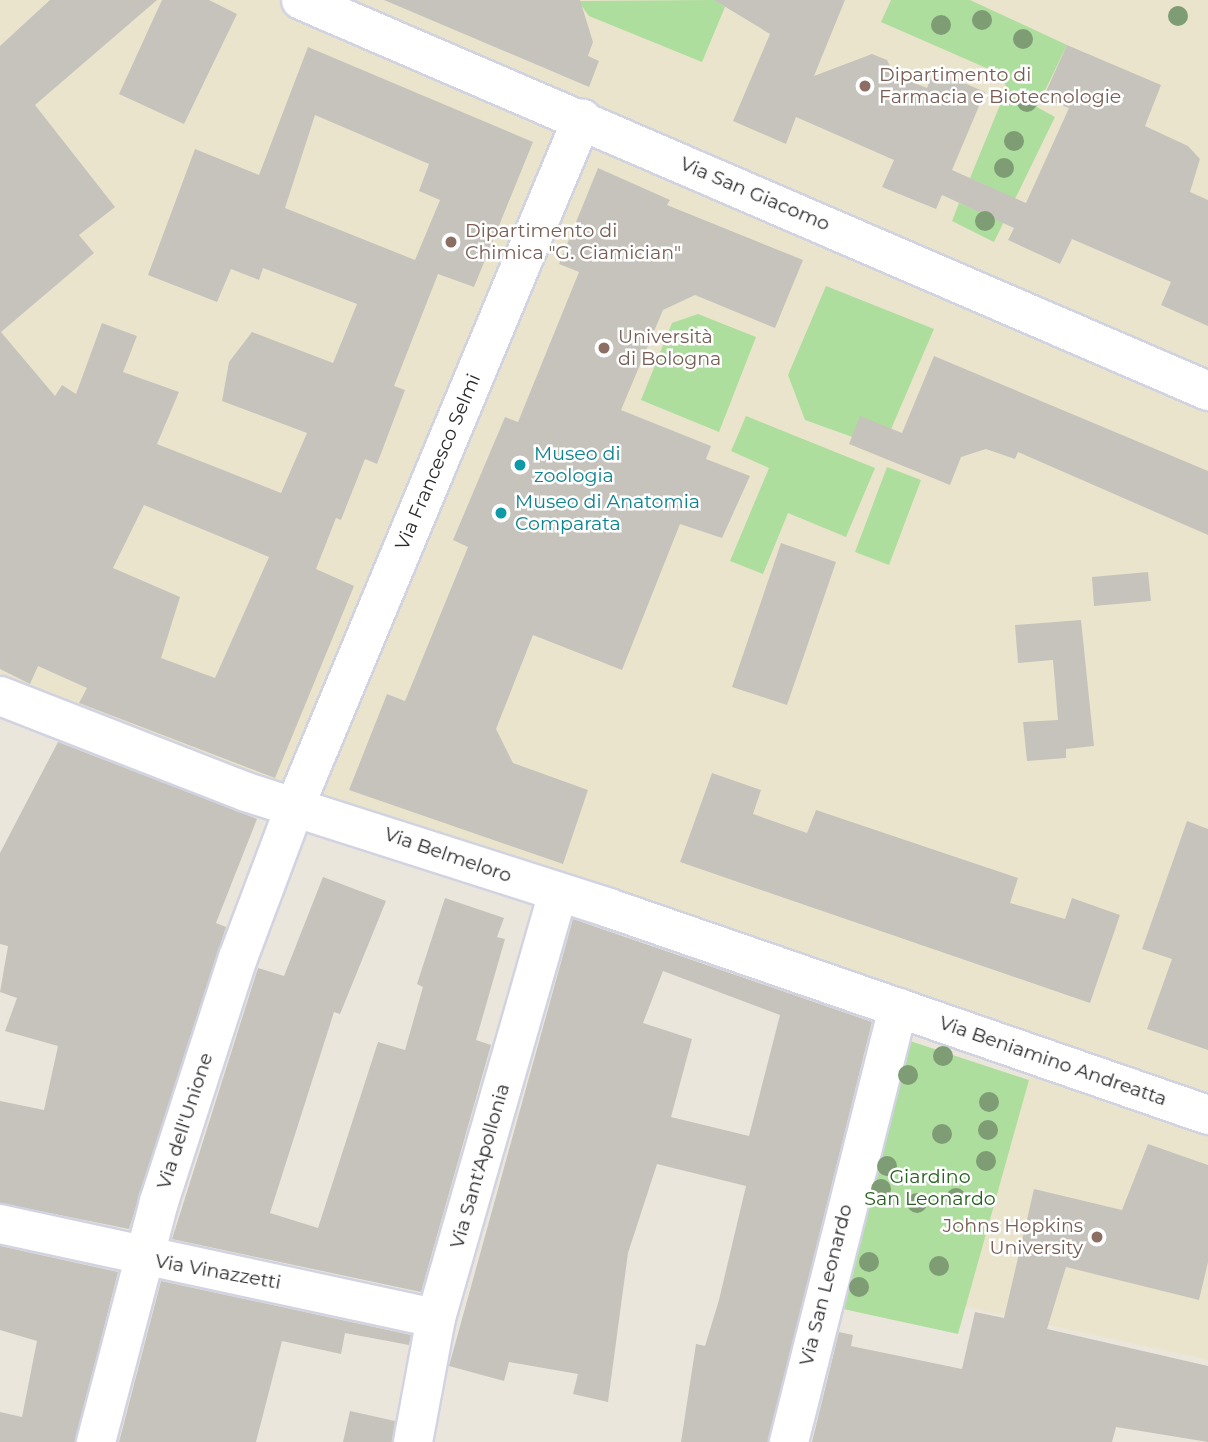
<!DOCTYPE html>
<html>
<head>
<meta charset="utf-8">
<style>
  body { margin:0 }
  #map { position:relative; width:1208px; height:1442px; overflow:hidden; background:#ebe6dc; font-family:Montserrat,sans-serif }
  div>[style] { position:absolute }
  .education>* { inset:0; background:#ebe4cd }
  .green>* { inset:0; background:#adde9d }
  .building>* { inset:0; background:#c6c3bc }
  .roads { filter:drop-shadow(2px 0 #d2d3e1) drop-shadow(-2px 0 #d2d3e1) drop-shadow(0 2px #d2d3e1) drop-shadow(0 -2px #d2d3e1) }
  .minor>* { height:38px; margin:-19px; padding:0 19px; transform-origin:19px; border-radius:19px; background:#fff }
  .trees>* { width:20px; height:20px; margin:-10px; border-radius:50%; background:#7f9d74 }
  .dots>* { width:19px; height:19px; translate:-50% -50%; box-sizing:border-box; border:4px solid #fff; border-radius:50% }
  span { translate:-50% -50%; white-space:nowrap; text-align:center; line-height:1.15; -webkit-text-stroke:5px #fff; paint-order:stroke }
  .education-label { font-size:19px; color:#785e54 }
  .left { translate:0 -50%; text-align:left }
  .right { translate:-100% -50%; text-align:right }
  .street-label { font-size:19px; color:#2a2a2a }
  .culture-label { font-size:19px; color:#0d838f }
  .park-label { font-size:19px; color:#27611f }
</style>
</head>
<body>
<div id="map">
  <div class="education">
    <div style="clip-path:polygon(0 0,1208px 0,1208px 1115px,0 696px)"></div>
    <div style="clip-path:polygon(1034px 1060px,1208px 1122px,1208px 1360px,965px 1307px)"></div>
  </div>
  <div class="green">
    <div style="clip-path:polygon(715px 0,725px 7px,702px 62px,589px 16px,578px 1px)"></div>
    <div style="clip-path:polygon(891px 0,970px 0,1067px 45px,1037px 107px,1055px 117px,994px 242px,952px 221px,959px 203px,974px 209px,985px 185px,970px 178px,1007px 88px,1000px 74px,881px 22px)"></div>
    <div style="clip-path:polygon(826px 286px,934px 329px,883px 448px,805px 420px,788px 375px)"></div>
    <div style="clip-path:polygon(698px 314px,756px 337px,719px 432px,641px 400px,672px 323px)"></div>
    <div style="clip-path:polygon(746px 416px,875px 468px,846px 537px,788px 513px,763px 574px,730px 561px,769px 468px,731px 451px)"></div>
    <div style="clip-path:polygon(887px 467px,921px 480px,889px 565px,855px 552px)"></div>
    <div style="clip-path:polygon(904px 1039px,1029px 1080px,958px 1334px,834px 1307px)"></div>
  </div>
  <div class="building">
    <div style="clip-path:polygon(evenodd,50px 0,157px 0,35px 105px,115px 207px,79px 235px,94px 253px,1px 332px,55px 396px,62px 385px,76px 394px,102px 323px,137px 336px,123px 372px,179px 392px,157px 444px,281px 493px,307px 433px,222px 401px,229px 362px,252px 332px,333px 363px,357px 304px,263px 268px,259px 280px,231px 269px,217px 302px,148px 275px,195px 149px,259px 175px,308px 47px,533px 142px,474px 287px,438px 274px,394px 386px,405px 390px,377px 464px,365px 459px,341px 520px,336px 518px,316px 569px,354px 586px,275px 778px,79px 703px,87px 688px,38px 666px,30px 684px,0 669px,0 46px,50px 0,315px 115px,429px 164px,419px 191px,440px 200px,415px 260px,285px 208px,315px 115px,50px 0,144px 505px,269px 557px,215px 678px,161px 658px,180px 597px,113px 568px,144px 505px)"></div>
    <div style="clip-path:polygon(162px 0,209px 0,237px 14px,184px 124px,119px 94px)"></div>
    <div style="clip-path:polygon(384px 0,580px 0,593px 42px,588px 56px,599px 61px,589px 87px)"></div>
    <div style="clip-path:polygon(714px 0,845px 0,814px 76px,872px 54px,887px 60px,894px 75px,927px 88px,934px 70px,985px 92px,952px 170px,1026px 203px,1069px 108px,1043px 98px,1067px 45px,1161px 85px,1145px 126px,1188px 146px,1200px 159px,1190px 192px,1208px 200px,1208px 326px,1161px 305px,1171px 282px,1072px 239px,1060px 264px,1008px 240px,1014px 228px,942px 195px,936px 209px,882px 187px,894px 160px,796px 117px,786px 144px,733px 121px,770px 34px)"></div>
    <div style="clip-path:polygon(598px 168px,670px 200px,667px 205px,803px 260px,775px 328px,695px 295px,663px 310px,621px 410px,711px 446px,706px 459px,750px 476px,722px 538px,680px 524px,622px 670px,533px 635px,496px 729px,513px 763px,588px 790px,563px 864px,349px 790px,387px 694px,405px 701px,468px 547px,453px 540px,505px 417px,518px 422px,579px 272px,559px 264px)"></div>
    <div style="clip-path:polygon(934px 356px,1208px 471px,1208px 535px,1018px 452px,1015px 459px,986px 449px,961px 457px,950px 485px,849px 444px,860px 416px,902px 433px)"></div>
    <div style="clip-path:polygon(781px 543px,836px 562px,787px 705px,732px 687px)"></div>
    <div style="clip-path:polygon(1148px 572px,1151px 601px,1094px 606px,1092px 577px)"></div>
    <div style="clip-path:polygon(1081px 620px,1094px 746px,1066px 749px,1066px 758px,1027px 761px,1023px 722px,1058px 720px,1053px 660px,1018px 663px,1015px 625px)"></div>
    <div style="clip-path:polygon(58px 742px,257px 819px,216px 923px,226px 927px,129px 1229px,0 1203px,0 1101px,44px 1110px,58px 1046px,5px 1031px,17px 998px,0 992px,8px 946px,0 944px,0 853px)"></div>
    <div style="clip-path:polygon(712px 773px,761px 790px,753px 814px,807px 833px,816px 810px,1018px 878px,1010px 903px,1065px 919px,1072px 898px,1120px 915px,1090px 1003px,680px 862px)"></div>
    <div style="clip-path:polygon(1187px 821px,1208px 829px,1208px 1050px,1147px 1029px,1172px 959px,1142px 949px)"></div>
    <div style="clip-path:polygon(323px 877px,386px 901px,340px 1014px,334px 1012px,270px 1213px,318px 1228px,378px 1042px,405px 1050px,423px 987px,417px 984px,445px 898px,504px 918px,497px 937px,505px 939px,476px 1040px,491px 1045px,421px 1292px,172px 1239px,258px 968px,284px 976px)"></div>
    <div style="clip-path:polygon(evenodd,573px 919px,872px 1022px,768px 1442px,681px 1442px,696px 1344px,705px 1346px,719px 1300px,746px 1186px,657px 1164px,628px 1253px,608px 1402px,573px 1394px,578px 1374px,509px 1362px,504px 1381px,449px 1366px,573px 919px,663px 971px,780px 1015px,749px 1136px,671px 1117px,692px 1039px,643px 1023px,663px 971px)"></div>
    <div style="clip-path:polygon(1148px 1144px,1208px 1165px,1208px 1262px,1199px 1300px,1066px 1267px,1047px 1329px,1208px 1366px,1208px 1442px,1116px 1427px,1112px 1442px,812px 1442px,839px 1332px,853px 1335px,851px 1346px,962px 1369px,975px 1312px,1004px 1318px,1034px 1189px,1122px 1210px)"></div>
    <div style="clip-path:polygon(0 1246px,118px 1272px,75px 1442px,0 1442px,0 1412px,22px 1417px,37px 1341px,0 1330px)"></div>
    <div style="clip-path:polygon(161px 1281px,411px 1335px,409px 1345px,345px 1333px,341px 1354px,282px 1341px,256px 1442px,119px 1442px)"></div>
    <div style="clip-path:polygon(350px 1411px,395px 1421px,392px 1442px,343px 1442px)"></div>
  </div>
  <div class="roads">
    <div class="minor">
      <div style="left:301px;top:0;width:988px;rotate:23.32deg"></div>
      <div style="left:0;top:696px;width:264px;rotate:21.3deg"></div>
      <div style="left:246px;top:792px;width:381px;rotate:17.7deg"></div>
      <div style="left:609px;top:908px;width:634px;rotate:19.06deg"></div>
      <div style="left:0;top:1224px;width:446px;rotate:12.2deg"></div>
      <div style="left:96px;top:1442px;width:248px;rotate:-75.3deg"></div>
      <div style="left:159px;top:1202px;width:256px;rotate:-72.1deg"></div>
      <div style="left:238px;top:958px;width:162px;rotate:-69.4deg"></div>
      <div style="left:295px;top:806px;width:745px;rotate:-67.33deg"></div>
      <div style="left:413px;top:1442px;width:126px;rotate:-79.5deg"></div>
      <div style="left:436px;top:1318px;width:443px;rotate:-74deg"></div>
      <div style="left:789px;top:1442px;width:448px;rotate:-75.9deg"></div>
    </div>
  </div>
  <div class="trees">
    <div style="left:1178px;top:16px"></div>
    <div style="left:982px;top:20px"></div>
    <div style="left:941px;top:25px"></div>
    <div style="left:1023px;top:39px"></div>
    <div style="left:1027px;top:102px"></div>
    <div style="left:1014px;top:141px"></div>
    <div style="left:1004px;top:168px"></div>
    <div style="left:985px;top:221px"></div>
    <div style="left:943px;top:1056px"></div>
    <div style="left:908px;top:1075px"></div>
    <div style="left:989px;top:1102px"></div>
    <div style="left:988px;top:1130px"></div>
    <div style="left:942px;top:1134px"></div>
    <div style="left:986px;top:1161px"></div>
    <div style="left:887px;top:1166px"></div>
    <div style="left:881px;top:1189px"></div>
    <div style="left:956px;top:1198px"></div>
    <div style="left:917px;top:1203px"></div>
    <div style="left:869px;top:1262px"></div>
    <div style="left:939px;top:1266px"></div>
    <div style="left:859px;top:1287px"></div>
  </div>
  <div class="dots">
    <div style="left:865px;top:86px;background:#8d6e63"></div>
    <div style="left:451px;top:242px;background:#8d6e63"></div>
    <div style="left:604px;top:348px;background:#8d6e63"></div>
    <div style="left:520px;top:465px;background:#0f9aa8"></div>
    <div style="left:501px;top:513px;background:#0f9aa8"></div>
    <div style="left:1097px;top:1237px;background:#8d6e63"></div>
  </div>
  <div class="education-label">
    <span class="left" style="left:879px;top:86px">Dipartimento di<br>Farmacia e Biotecnologie</span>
    <span class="left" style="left:465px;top:242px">Dipartimento di<br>Chimica "G. Ciamician"</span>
    <span class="left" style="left:618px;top:348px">Università<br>di Bologna</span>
    <span class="right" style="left:1083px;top:1237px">Johns Hopkins<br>University</span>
  </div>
  <div class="street-label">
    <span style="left:755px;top:194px;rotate:23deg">Via San Giacomo</span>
    <span style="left:438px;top:462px;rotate:-67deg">Via Francesco Selmi</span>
    <span style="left:448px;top:855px;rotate:19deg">Via Belmeloro</span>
    <span style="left:1053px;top:1061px;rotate:19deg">Via Beniamino Andreatta</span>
    <span style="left:185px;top:1121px;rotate:-72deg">Via dell'Unione</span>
    <span style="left:480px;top:1166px;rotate:-74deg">Via Sant'Apollonia</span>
    <span style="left:218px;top:1272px;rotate:10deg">Via Vinazzetti</span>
    <span style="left:826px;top:1285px;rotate:-76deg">Via San Leonardo</span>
  </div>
  <div class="culture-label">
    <span class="left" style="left:534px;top:465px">Museo di<br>zoologia</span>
    <span class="left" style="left:515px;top:513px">Museo di Anatomia<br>Comparata</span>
  </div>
  <div class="park-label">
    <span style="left:930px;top:1188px">Giardino<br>San Leonardo</span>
  </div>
</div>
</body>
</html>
